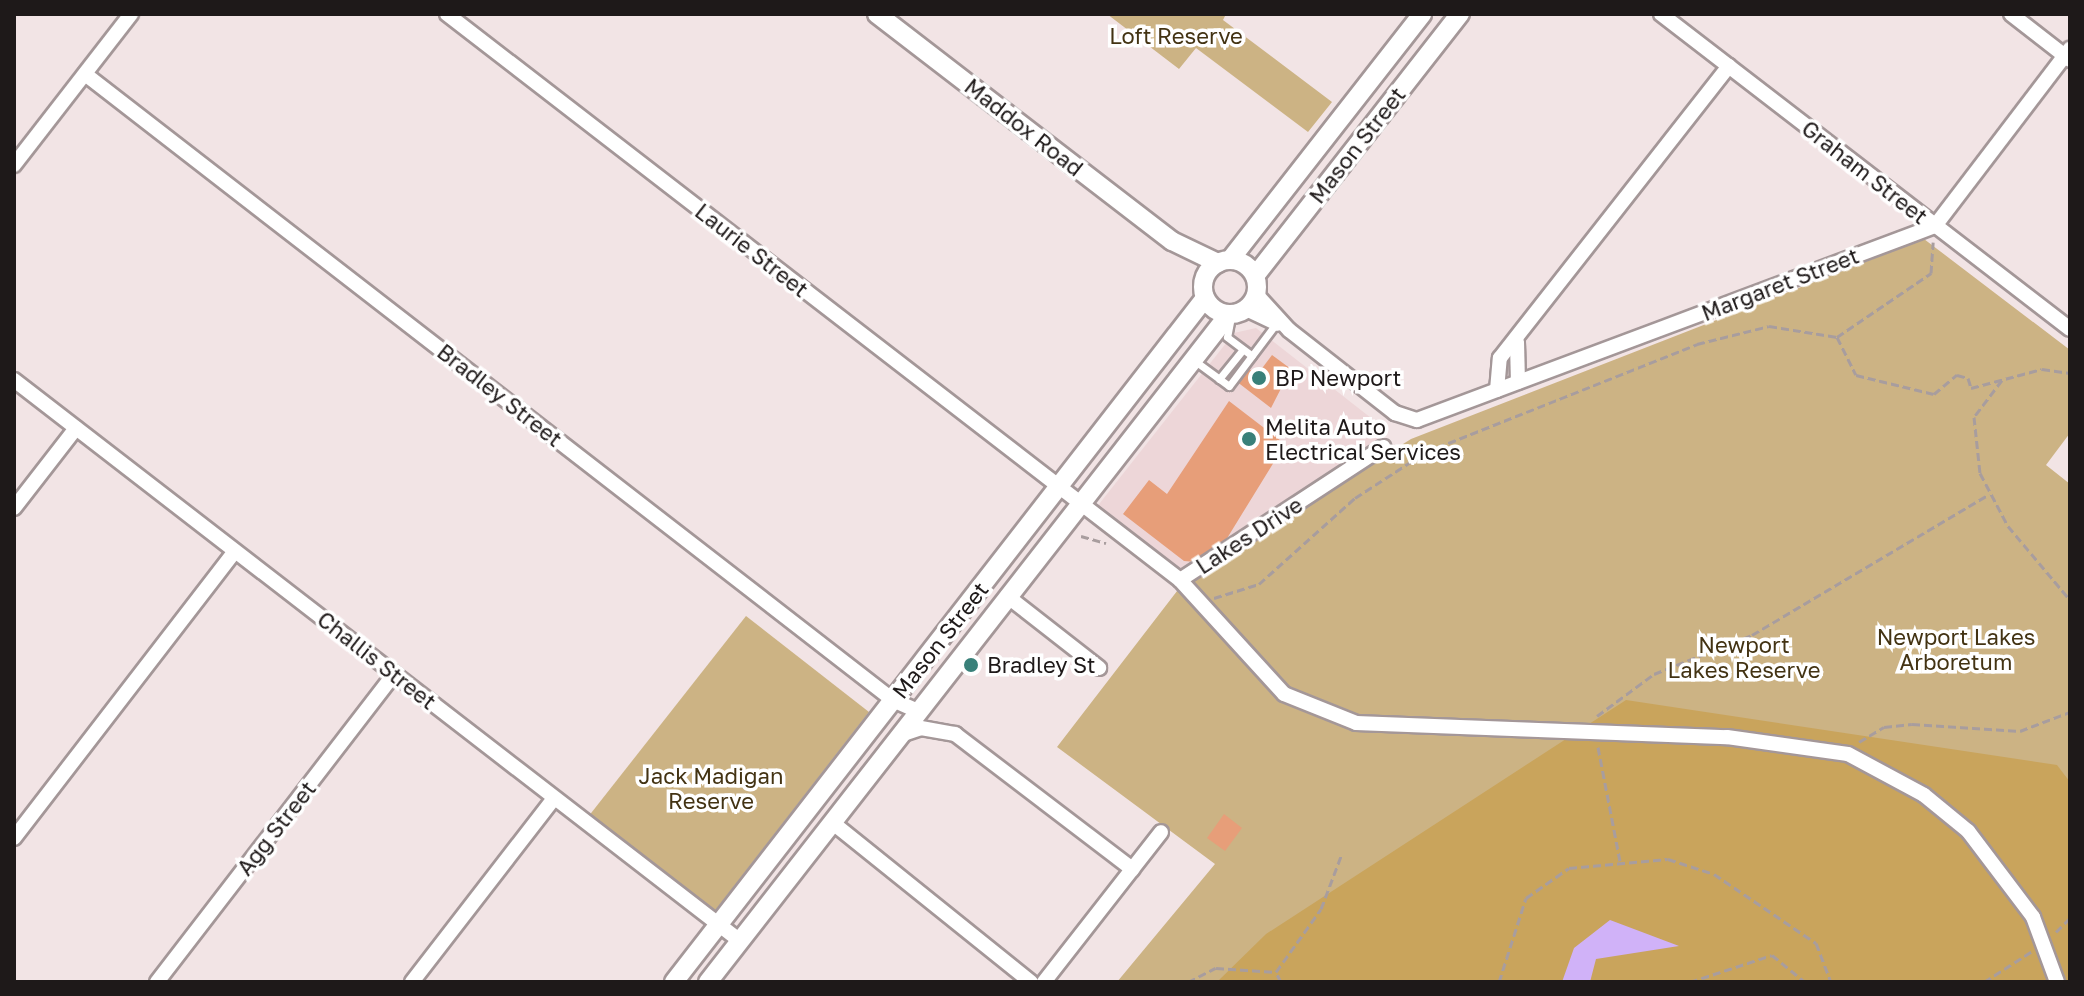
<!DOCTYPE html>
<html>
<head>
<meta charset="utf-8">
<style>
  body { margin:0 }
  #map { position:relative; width:2084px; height:996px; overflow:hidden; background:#f2e4e5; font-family:"Golos Text",sans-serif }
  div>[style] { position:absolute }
  .built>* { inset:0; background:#edd6d8 }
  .green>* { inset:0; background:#ccb384 }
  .forest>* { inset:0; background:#c9a45c }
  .water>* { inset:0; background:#d0b2f8 }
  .building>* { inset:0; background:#e79e79 }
  .path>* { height:3px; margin-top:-1.5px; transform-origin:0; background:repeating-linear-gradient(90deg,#a89d9e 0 8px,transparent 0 12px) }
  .roads { filter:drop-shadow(2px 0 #a49798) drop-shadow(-2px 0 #a49798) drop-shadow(0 2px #a49798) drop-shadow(0 -2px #a49798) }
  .service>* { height:7px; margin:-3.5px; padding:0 3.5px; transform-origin:3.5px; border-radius:3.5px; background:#fff }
  .minor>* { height:14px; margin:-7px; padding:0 7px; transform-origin:7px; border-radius:7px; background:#fff }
  .tertiary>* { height:18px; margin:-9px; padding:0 9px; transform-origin:9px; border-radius:9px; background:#fff }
  .tertiary>.ring { margin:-9px; padding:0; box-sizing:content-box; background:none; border:18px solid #fff; border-radius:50% }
  .dots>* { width:22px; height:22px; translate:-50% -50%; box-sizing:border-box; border:4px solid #fff; border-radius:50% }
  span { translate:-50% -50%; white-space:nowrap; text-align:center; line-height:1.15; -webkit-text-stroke:7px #fff; paint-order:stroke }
  .park-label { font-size:22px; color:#433313 }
  .street-label { font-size:22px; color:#1e1919 }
  .poi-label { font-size:22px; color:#1e1919 }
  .left { translate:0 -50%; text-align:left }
  .frame { position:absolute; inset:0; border:16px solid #1e1919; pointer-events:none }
</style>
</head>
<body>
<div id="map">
  <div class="built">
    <div style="clip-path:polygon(1256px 328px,1389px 432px,1182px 574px,1096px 508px,1234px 333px)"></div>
  </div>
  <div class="green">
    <div style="clip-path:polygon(1107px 14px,1226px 14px,1223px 20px,1332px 102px,1308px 132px,1196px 48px,1179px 69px)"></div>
    <div style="clip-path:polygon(1924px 239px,2070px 350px,2070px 433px,2046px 465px,2070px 484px,2070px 982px,1117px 982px,1215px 864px,1057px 747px,1184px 582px,1411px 439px)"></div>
    <div style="clip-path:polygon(746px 616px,869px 712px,711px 916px,588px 817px)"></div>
  </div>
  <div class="forest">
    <div style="clip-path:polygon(1626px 700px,2057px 765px,2070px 782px,2070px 982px,1217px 982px,1266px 934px)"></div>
  </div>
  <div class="water">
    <div style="clip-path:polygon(1610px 920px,1679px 946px,1596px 959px,1590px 982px,1562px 982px,1574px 948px)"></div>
  </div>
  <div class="building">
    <div style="clip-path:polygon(1272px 355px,1291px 369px,1271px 408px,1223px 371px,1234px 357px,1257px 375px)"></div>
    <div style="clip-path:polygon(1229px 401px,1285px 444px,1226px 540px,1196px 562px,1184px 561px,1123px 514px,1149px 480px,1167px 494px)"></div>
    <div style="clip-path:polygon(1224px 814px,1242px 828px,1225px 851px,1207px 838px)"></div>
  </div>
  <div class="path">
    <div style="left:1837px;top:337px;width:114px;rotate:-34.2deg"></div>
    <div style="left:1931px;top:273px;width:31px;rotate:-86deg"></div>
    <div style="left:2002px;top:380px;width:46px;rotate:127.1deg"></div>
    <div style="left:1974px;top:417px;width:56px;rotate:83.9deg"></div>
    <div style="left:1980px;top:473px;width:60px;rotate:62.2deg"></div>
    <div style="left:2008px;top:526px;width:97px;rotate:50deg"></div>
    <div style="left:1081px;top:536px;width:26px;rotate:16deg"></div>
    <div style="left:1214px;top:598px;width:47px;rotate:-17.3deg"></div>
    <div style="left:1259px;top:584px;width:129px;rotate:-41.9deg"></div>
    <div style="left:1355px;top:498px;width:85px;rotate:-32.9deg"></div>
    <div style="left:1426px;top:452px;width:292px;rotate:-21.7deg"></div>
    <div style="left:1697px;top:344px;width:74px;rotate:-14deg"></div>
    <div style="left:1769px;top:326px;width:69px;rotate:9.2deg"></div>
    <div style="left:1837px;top:337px;width:42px;rotate:63.4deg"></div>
    <div style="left:1856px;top:375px;width:80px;rotate:13.7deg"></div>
    <div style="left:1934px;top:394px;width:30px;rotate:-40deg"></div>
    <div style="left:1957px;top:375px;width:11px;rotate:15deg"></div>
    <div style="left:1968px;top:378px;width:10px;rotate:73deg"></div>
    <div style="left:1971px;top:388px;width:73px;rotate:-15deg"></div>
    <div style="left:2042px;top:369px;width:28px;rotate:8deg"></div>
    <div style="left:1597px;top:716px;width:71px;rotate:-36.4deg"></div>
    <div style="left:1654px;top:674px;width:105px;rotate:-21.7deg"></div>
    <div style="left:1752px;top:635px;width:276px;rotate:-30.7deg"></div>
    <div style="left:1859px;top:742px;width:29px;rotate:-31deg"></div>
    <div style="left:1884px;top:727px;width:28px;rotate:-6deg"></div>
    <div style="left:1912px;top:724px;width:108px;rotate:3.7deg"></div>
    <div style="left:2020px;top:731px;width:53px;rotate:-20.8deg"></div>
    <div style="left:1598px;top:747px;width:116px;rotate:79.1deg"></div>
    <div style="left:2056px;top:932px;width:20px;rotate:-45deg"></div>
    <div style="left:1188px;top:982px;width:31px;rotate:-27deg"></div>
    <div style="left:1216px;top:968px;width:60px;rotate:3.8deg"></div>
    <div style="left:1281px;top:982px;width:11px;rotate:-117deg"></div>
    <div style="left:1276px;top:972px;width:77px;rotate:-54.5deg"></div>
    <div style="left:1321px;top:909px;width:57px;rotate:-69.3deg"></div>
    <div style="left:1499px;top:982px;width:88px;rotate:-72.2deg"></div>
    <div style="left:1526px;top:898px;width:52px;rotate:-34.9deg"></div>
    <div style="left:1569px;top:868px;width:99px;rotate:-5.2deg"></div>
    <div style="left:1668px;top:859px;width:48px;rotate:18.1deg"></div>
    <div style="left:1714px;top:874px;width:123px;rotate:34.1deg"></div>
    <div style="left:1816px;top:943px;width:42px;rotate:69deg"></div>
    <div style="left:1690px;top:982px;width:86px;rotate:-18.2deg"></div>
    <div style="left:1772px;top:955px;width:43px;rotate:39.3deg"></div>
    <div style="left:1984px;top:982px;width:56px;rotate:-32.6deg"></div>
  </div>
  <div class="roads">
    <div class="service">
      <div style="left:1230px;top:322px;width:15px;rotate:101deg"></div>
      <div style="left:1227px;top:337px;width:31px;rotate:37deg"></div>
      <div style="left:1195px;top:361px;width:42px;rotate:36.3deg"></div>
      <div style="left:1229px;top:386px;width:81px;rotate:-53deg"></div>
      <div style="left:1219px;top:379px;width:38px;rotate:-51deg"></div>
    </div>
    <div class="minor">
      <div style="left:447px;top:14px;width:926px;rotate:37.67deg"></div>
      <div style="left:1180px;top:580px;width:243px;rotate:-33.2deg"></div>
      <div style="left:1661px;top:14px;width:516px;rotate:37.6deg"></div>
      <div style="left:2011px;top:14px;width:75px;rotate:37.9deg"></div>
      <div style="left:85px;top:74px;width:1022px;rotate:37.77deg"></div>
      <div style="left:893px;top:700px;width:27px;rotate:24deg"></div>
      <div style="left:14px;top:165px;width:191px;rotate:-52.2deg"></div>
      <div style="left:1256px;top:294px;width:49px;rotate:47.5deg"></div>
      <div style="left:1289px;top:330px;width:135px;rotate:38.1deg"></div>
      <div style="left:1395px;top:413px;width:23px;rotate:18deg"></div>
      <div style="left:1417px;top:420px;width:553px;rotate:-20.53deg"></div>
      <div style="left:1935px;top:226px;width:223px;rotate:-52.7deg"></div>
      <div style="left:1246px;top:309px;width:35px;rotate:25deg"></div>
      <div style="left:1517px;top:342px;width:40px;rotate:88.6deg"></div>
      <div style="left:14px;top:380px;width:917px;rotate:37.69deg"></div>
      <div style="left:1497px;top:390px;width:32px;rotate:-85deg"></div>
      <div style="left:1500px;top:358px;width:371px;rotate:-51.9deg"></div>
      <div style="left:14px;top:508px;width:101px;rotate:-52.2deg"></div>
      <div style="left:1180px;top:580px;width:154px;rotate:47.6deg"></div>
      <div style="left:1284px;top:694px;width:78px;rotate:21.9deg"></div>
      <div style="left:1356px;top:723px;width:371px;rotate:2.2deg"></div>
      <div style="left:1727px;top:737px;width:122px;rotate:8deg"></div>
      <div style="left:1848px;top:754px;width:86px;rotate:28.3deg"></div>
      <div style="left:1924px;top:795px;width:57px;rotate:39.3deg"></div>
      <div style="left:1968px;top:831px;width:108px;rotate:52.9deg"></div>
      <div style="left:2033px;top:917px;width:69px;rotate:69.7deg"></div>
      <div style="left:1007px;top:596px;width:117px;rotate:38deg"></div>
      <div style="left:900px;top:735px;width:22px;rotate:-18deg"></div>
      <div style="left:921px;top:728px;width:35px;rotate:10deg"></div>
      <div style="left:955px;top:734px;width:223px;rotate:37.3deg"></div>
      <div style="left:833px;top:823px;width:254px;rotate:38.8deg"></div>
      <div style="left:14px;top:838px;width:362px;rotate:-52.4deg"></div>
      <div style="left:157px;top:982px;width:389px;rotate:-52.4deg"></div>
      <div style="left:412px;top:982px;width:232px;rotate:-52.3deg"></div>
      <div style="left:1044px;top:982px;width:190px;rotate:-52deg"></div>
    </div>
    <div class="tertiary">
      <div style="left:877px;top:14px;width:372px;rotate:37.6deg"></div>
      <div style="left:1172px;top:241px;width:51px;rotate:25.6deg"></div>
      <div class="ring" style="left:1203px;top:260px;width:36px;height:36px"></div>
      <div style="left:1230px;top:260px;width:312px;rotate:-52deg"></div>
      <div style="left:1255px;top:276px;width:333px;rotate:-52deg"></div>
      <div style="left:674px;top:982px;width:866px;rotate:-52.18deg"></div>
      <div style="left:708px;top:982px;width:847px;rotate:-52.05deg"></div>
    </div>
  </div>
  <div class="dots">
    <div style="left:1259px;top:378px;background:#398079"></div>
    <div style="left:1249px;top:439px;background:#398079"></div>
    <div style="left:971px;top:665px;background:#398079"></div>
  </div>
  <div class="park-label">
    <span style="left:1176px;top:36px">Loft Reserve</span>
    <span style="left:1956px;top:649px">Newport Lakes<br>Arboretum</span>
    <span style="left:1744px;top:657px">Newport<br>Lakes Reserve</span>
    <span style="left:711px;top:788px">Jack Madigan<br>Reserve</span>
  </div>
  <div class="street-label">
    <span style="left:1024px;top:127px;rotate:38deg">Maddox Road</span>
    <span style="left:1357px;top:145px;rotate:-52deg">Mason Street</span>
    <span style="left:1865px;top:172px;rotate:38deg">Graham Street</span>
    <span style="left:752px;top:250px;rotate:38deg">Laurie Street</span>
    <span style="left:1780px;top:284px;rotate:-21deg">Margaret Street</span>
    <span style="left:500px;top:395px;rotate:38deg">Bradley Street</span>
    <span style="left:1249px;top:535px;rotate:-33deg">Lakes Drive</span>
    <span style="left:940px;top:640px;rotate:-52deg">Mason Street</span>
    <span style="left:377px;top:660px;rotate:38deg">Challis Street</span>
    <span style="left:276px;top:828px;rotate:-52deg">Agg Street</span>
  </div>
  <div class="poi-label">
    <span class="left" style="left:1275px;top:378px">BP Newport</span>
    <span class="left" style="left:1265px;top:439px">Melita Auto<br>Electrical Services</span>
    <span class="left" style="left:987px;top:665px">Bradley St</span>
  </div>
  <div class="frame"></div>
</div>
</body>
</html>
